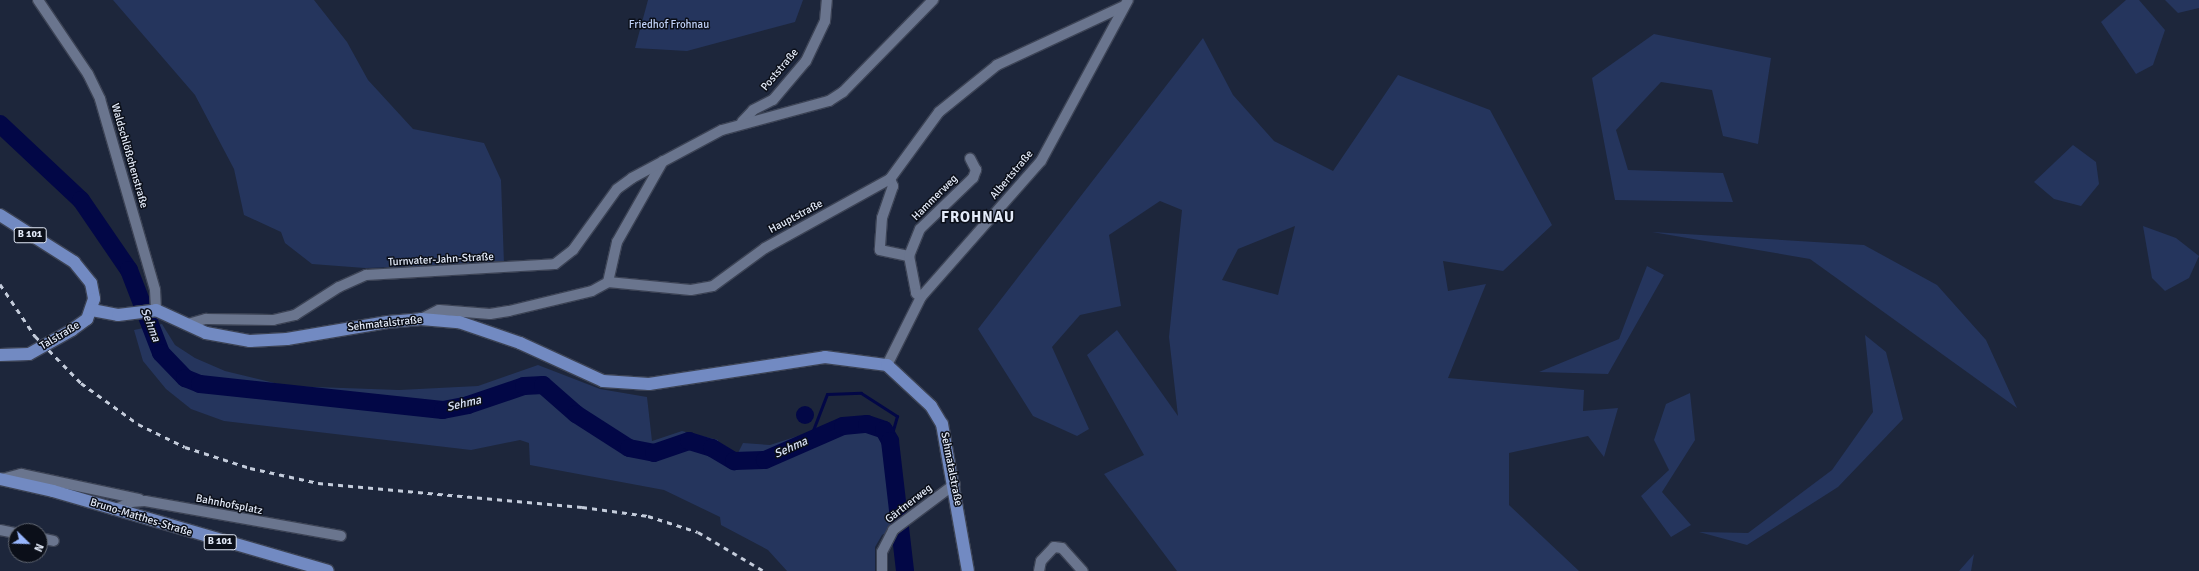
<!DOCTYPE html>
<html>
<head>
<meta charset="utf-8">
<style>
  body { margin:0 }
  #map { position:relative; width:2199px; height:571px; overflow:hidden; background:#1d263b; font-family:Signika,sans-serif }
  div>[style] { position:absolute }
  .green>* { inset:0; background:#25355d }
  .water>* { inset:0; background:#020746 }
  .round { border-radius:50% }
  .stream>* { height:3px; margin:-1.5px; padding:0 1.5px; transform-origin:1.5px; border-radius:1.5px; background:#020746 }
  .river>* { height:18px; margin:-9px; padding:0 9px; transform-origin:9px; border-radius:9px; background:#020746 }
  .roads { filter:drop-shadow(1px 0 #3c4355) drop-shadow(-1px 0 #3c4355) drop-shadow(0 1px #3c4355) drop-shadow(0 -1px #3c4355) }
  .minor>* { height:10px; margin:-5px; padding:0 5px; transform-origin:5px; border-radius:5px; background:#6a758e }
  .major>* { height:12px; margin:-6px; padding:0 6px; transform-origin:6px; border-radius:6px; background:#728ac2 }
  .rail>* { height:3px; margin-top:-1.5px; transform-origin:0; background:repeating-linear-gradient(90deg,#c4ccdb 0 5px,transparent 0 10px) }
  span { translate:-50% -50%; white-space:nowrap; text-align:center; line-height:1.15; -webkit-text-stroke:3px #0b0f19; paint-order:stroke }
  .shield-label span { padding:1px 3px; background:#0b0f19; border:1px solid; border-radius:3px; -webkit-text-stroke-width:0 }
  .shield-label { font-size:10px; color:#e3eaf8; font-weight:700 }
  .park-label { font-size:11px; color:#bfd0f6 }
  .street-label { font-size:11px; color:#e3eaf8 }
  .water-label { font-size:12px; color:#dae3f7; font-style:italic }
  .district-label { font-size:15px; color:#e3eaf8; font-weight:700; letter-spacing:1px }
  .north { position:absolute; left:8px; top:523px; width:40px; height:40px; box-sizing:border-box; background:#0b0f19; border:1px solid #616772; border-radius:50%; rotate:113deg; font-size:11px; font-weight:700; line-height:16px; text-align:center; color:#e3eaf8 }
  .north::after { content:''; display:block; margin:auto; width:14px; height:18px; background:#97b6fd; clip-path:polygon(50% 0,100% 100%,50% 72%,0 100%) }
</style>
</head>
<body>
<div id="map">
  <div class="green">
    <div style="clip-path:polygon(113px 0,314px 0,347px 42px,368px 80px,413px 129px,484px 143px,501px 180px,504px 264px,365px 268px,312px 264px,285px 243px,281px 232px,244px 215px,234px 169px,195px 95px)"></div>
    <div style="clip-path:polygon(648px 0,803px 0,795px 22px,687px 51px,635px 48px)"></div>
    <div style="clip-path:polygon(2126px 0,2139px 0,2165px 30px,2153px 65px,2136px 74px,2101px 22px)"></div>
    <div style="clip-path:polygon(2165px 0,2199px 0,2199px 8px,2178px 13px)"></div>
    <div style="clip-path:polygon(1654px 34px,1771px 58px,1758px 144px,1723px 136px,1712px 90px,1661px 82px,1616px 130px,1628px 170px,1723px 173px,1733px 202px,1615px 200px,1592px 78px)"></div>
    <div style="clip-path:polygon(evenodd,1203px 38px,1233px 95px,1274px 141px,1333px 171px,1398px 75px,1490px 110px,1552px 225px,1503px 271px,1443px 261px,1448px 291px,1486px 284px,1448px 378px,1584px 390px,1583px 411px,1618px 408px,1604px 457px,1588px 436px,1509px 453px,1509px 505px,1579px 571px,1177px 571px,1104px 474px,1144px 455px,1087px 355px,1117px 330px,1178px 416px,1169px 337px,1182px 210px,1160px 201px,1109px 235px,1121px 306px,1080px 315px,1052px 347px,1089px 429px,1077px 436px,1033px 416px,978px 329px,1203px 38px,1295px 226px,1278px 295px,1222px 280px,1238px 249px,1295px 226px)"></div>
    <div style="clip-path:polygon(2073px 145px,2096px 162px,2099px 184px,2081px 206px,2054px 199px,2034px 182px)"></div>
    <div style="clip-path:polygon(2143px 226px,2176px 238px,2199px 256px,2189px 278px,2165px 291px,2152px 278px)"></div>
    <div style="clip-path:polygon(1652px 232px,1864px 245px,1937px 285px,1986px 340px,2017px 408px,1810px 259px)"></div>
    <div style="clip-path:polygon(1647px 266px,1664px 275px,1608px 374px,1539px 372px,1619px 339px)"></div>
    <div style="clip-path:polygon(162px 324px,175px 345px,195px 358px,225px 371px,287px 386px,399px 390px,478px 386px,538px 365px,600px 389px,647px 397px,652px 441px,682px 431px,718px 440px,718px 459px,732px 465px,743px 443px,770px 445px,844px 421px,868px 420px,868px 429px,884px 442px,896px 527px,882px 535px,875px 547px,875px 571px,787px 571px,768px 550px,721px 525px,720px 517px,664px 490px,530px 465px,529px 443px,520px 440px,471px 450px,224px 421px,191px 409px,166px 389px,143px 361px,134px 330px)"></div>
    <div style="clip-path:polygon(1865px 335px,1886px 352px,1903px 419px,1838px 487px,1747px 545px,1699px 532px,1748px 533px,1832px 470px,1873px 412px)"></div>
    <div style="clip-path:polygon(1690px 393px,1695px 440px,1662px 492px,1691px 525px,1671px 537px,1641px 496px,1669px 470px,1654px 440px,1666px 404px)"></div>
    <div style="clip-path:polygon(1974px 554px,1971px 571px,1959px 571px)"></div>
  </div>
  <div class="water">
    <div class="round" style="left:796px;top:406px;width:18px;height:18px"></div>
  </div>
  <div class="stream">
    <div style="left:810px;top:438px;width:47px;rotate:-68.9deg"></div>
    <div style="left:827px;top:394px;width:34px;rotate:-2deg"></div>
    <div style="left:861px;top:393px;width:43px;rotate:32.6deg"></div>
    <div style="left:897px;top:416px;width:26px;rotate:106deg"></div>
  </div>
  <div class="river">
    <div style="left:0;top:124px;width:111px;rotate:43.2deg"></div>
    <div style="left:81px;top:200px;width:85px;rotate:55.6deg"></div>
    <div style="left:129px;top:270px;width:89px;rotate:68.9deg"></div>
    <div style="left:161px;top:353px;width:35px;rotate:46deg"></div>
    <div style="left:185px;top:378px;width:16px;rotate:22deg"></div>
    <div style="left:200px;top:384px;width:244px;rotate:6.1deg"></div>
    <div style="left:443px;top:410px;width:25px;rotate:-11deg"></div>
    <div style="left:468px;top:405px;width:59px;rotate:-18.7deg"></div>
    <div style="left:524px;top:386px;width:19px;rotate:-3deg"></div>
    <div style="left:543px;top:385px;width:44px;rotate:41.3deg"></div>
    <div style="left:576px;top:414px;width:63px;rotate:32.7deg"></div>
    <div style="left:629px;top:448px;width:25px;rotate:11deg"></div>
    <div style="left:654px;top:453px;width:37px;rotate:-19deg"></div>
    <div style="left:689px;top:441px;width:24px;rotate:17deg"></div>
    <div style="left:712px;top:448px;width:26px;rotate:31deg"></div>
    <div style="left:734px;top:461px;width:31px;rotate:-2deg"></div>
    <div style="left:765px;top:460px;width:85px;rotate:-23.6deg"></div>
    <div style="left:843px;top:426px;width:24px;rotate:-5deg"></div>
    <div style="left:867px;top:424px;width:18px;rotate:19deg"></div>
    <div style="left:884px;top:430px;width:13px;rotate:61deg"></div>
    <div style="left:890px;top:441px;width:131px;rotate:83.4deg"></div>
  </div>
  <div class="roads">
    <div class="minor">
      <div style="left:38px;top:0;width:89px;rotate:56deg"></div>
      <div style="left:88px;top:74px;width:28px;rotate:64deg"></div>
      <div style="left:100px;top:99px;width:199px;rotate:73.9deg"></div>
      <div style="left:155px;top:290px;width:20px;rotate:87deg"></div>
      <div style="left:742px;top:122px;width:16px;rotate:-47deg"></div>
      <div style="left:753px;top:110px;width:22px;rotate:-27deg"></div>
      <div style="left:773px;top:100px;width:51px;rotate:-49.8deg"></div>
      <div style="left:806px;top:61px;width:44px;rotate:-64.6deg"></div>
      <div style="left:825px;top:21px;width:21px;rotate:-85deg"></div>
      <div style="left:890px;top:179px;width:8px;rotate:67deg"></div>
      <div style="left:893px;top:186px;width:34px;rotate:109deg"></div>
      <div style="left:882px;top:218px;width:32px;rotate:94deg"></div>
      <div style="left:880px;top:250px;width:30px;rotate:12deg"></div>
      <div style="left:909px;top:256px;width:38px;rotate:79deg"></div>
      <div style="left:916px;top:293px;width:6px;rotate:39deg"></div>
      <div style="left:909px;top:256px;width:29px;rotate:-68deg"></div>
      <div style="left:920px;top:229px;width:74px;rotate:-43.9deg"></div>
      <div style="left:973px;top:178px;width:9px;rotate:-69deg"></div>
      <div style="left:976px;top:170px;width:13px;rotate:-117deg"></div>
      <div style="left:608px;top:282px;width:41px;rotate:-77.3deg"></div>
      <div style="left:617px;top:242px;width:93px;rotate:-60.4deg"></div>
      <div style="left:421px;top:319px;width:20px;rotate:-27deg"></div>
      <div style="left:439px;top:310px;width:51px;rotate:4.5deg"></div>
      <div style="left:490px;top:314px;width:19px;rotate:-9deg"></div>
      <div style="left:509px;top:311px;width:85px;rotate:-13.5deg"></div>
      <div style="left:592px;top:291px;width:18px;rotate:-29deg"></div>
      <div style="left:608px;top:282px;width:83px;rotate:5.5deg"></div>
      <div style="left:691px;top:290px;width:22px;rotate:-10deg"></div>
      <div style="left:713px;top:286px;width:64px;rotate:-36.2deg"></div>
      <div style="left:765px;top:248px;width:143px;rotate:-28.9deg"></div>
      <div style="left:890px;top:179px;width:83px;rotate:-53.8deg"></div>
      <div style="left:939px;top:112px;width:75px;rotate:-39deg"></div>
      <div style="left:997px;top:65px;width:138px;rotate:-24.9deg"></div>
      <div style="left:188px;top:324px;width:19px;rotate:-16deg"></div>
      <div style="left:206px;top:319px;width:67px;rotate:0.9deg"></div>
      <div style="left:273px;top:320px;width:23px;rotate:-13deg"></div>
      <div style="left:295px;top:315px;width:52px;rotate:-32.5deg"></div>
      <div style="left:339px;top:287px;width:30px;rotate:-24deg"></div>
      <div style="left:366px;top:275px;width:189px;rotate:-3.3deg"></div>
      <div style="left:555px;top:264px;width:23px;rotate:-38deg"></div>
      <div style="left:573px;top:250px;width:75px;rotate:-54.2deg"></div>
      <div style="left:617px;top:189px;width:19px;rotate:-36deg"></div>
      <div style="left:632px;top:178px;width:102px;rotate:-28.1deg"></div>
      <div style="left:722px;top:130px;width:111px;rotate:-15.2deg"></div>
      <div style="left:829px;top:101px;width:17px;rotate:-33deg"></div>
      <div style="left:843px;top:92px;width:129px;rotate:-45.6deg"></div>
      <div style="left:887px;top:365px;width:76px;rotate:-63.4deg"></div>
      <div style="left:921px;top:297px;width:181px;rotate:-48.6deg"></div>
      <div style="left:1041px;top:161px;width:183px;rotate:-61.6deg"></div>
      <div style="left:2px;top:479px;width:20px;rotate:-15deg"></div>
      <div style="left:21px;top:474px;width:121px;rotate:12deg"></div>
      <div style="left:114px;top:510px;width:19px;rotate:-25deg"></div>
      <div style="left:131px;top:502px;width:14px;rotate:-4deg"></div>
      <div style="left:145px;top:501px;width:199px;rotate:10.1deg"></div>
      <div style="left:0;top:530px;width:16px;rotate:11deg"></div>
      <div style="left:40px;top:538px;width:14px;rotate:12deg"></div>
      <div style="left:882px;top:571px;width:19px;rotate:-90deg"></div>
      <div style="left:882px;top:552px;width:25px;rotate:-63deg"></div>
      <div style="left:893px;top:530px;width:77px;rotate:-36.6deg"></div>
      <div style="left:1039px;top:571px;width:10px;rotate:-79deg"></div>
      <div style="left:1041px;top:561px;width:19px;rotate:-47deg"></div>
      <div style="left:1054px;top:547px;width:8px;rotate:7deg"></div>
      <div style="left:1062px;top:548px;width:31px;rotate:48deg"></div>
    </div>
    <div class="major">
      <div style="left:0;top:215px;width:88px;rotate:32.4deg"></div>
      <div style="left:74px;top:262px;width:27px;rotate:51deg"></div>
      <div style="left:91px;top:283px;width:16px;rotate:79deg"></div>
      <div style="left:94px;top:299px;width:21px;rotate:109deg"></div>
      <div style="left:87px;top:319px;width:19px;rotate:144deg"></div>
      <div style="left:72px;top:330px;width:49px;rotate:150.8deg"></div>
      <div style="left:29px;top:354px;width:29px;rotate:178deg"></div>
      <div style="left:92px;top:310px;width:26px;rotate:11deg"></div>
      <div style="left:118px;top:315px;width:38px;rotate:-7deg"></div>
      <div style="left:156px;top:310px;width:55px;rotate:24.7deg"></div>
      <div style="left:206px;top:333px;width:45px;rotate:10.3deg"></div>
      <div style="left:250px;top:341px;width:37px;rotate:-3deg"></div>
      <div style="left:287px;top:339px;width:102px;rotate:-9.6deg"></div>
      <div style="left:388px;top:322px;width:33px;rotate:-5deg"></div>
      <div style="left:421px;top:319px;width:38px;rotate:5deg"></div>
      <div style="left:459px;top:322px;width:65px;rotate:19deg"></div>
      <div style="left:520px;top:343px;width:91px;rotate:24.6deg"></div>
      <div style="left:603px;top:381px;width:46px;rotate:3.7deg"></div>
      <div style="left:649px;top:384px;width:178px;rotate:-8.7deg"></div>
      <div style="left:825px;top:357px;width:63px;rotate:7.4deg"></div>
      <div style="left:887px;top:365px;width:60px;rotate:43deg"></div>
      <div style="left:931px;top:406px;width:21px;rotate:59deg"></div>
      <div style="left:942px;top:424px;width:149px;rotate:80deg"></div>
      <div style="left:0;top:479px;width:54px;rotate:12.8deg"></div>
      <div style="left:53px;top:491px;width:286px;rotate:16.2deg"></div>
    </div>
  </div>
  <div class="rail">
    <div style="left:0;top:284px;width:63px;rotate:56.1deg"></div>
    <div style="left:35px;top:336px;width:66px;rotate:45.6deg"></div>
    <div style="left:81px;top:383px;width:70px;rotate:35.7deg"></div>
    <div style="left:138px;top:424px;width:52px;rotate:26.1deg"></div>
    <div style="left:185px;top:447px;width:68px;rotate:17.9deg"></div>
    <div style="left:250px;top:468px;width:70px;rotate:12.4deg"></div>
    <div style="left:318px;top:483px;width:265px;rotate:5.2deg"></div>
    <div style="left:582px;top:507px;width:67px;rotate:7.8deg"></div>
    <div style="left:648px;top:516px;width:52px;rotate:17.7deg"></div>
    <div style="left:698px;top:532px;width:77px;rotate:30.6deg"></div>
  </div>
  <div class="shield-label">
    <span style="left:30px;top:235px">B 101</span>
    <span style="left:220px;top:542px">B 101</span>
  </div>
  <div class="park-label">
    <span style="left:669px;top:25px">Friedhof Frohnau</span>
  </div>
  <div class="street-label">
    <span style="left:780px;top:70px;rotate:-50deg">Poststraße</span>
    <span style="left:129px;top:156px;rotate:74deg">Waldschlößchenstraße</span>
    <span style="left:1012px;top:175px;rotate:-50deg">Albertstraße</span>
    <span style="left:935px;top:198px;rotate:-45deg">Hammerweg</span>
    <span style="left:796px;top:217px;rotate:-28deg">Hauptstraße</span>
    <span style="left:441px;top:260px;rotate:-3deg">Turnvater-Jahn-Straße</span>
    <span style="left:385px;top:324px;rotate:-6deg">Sehmatalstraße</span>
    <span style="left:60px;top:336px;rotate:-31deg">Talstraße</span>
    <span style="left:951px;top:469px;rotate:79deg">Sehmatalstraße</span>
    <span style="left:909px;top:504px;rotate:-38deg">Gärtnerweg</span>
    <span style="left:229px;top:505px;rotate:11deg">Bahnhofsplatz</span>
    <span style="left:141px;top:518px;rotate:17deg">Bruno-Matthes-Straße</span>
  </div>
  <div class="water-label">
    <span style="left:150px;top:325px;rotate:69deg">Sehma</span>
    <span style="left:464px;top:404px;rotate:-13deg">Sehma</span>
    <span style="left:791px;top:448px;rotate:-24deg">Sehma</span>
  </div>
  <div class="district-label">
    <span style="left:978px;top:218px">FROHNAU</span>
  </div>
  <div class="north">N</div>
</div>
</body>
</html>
